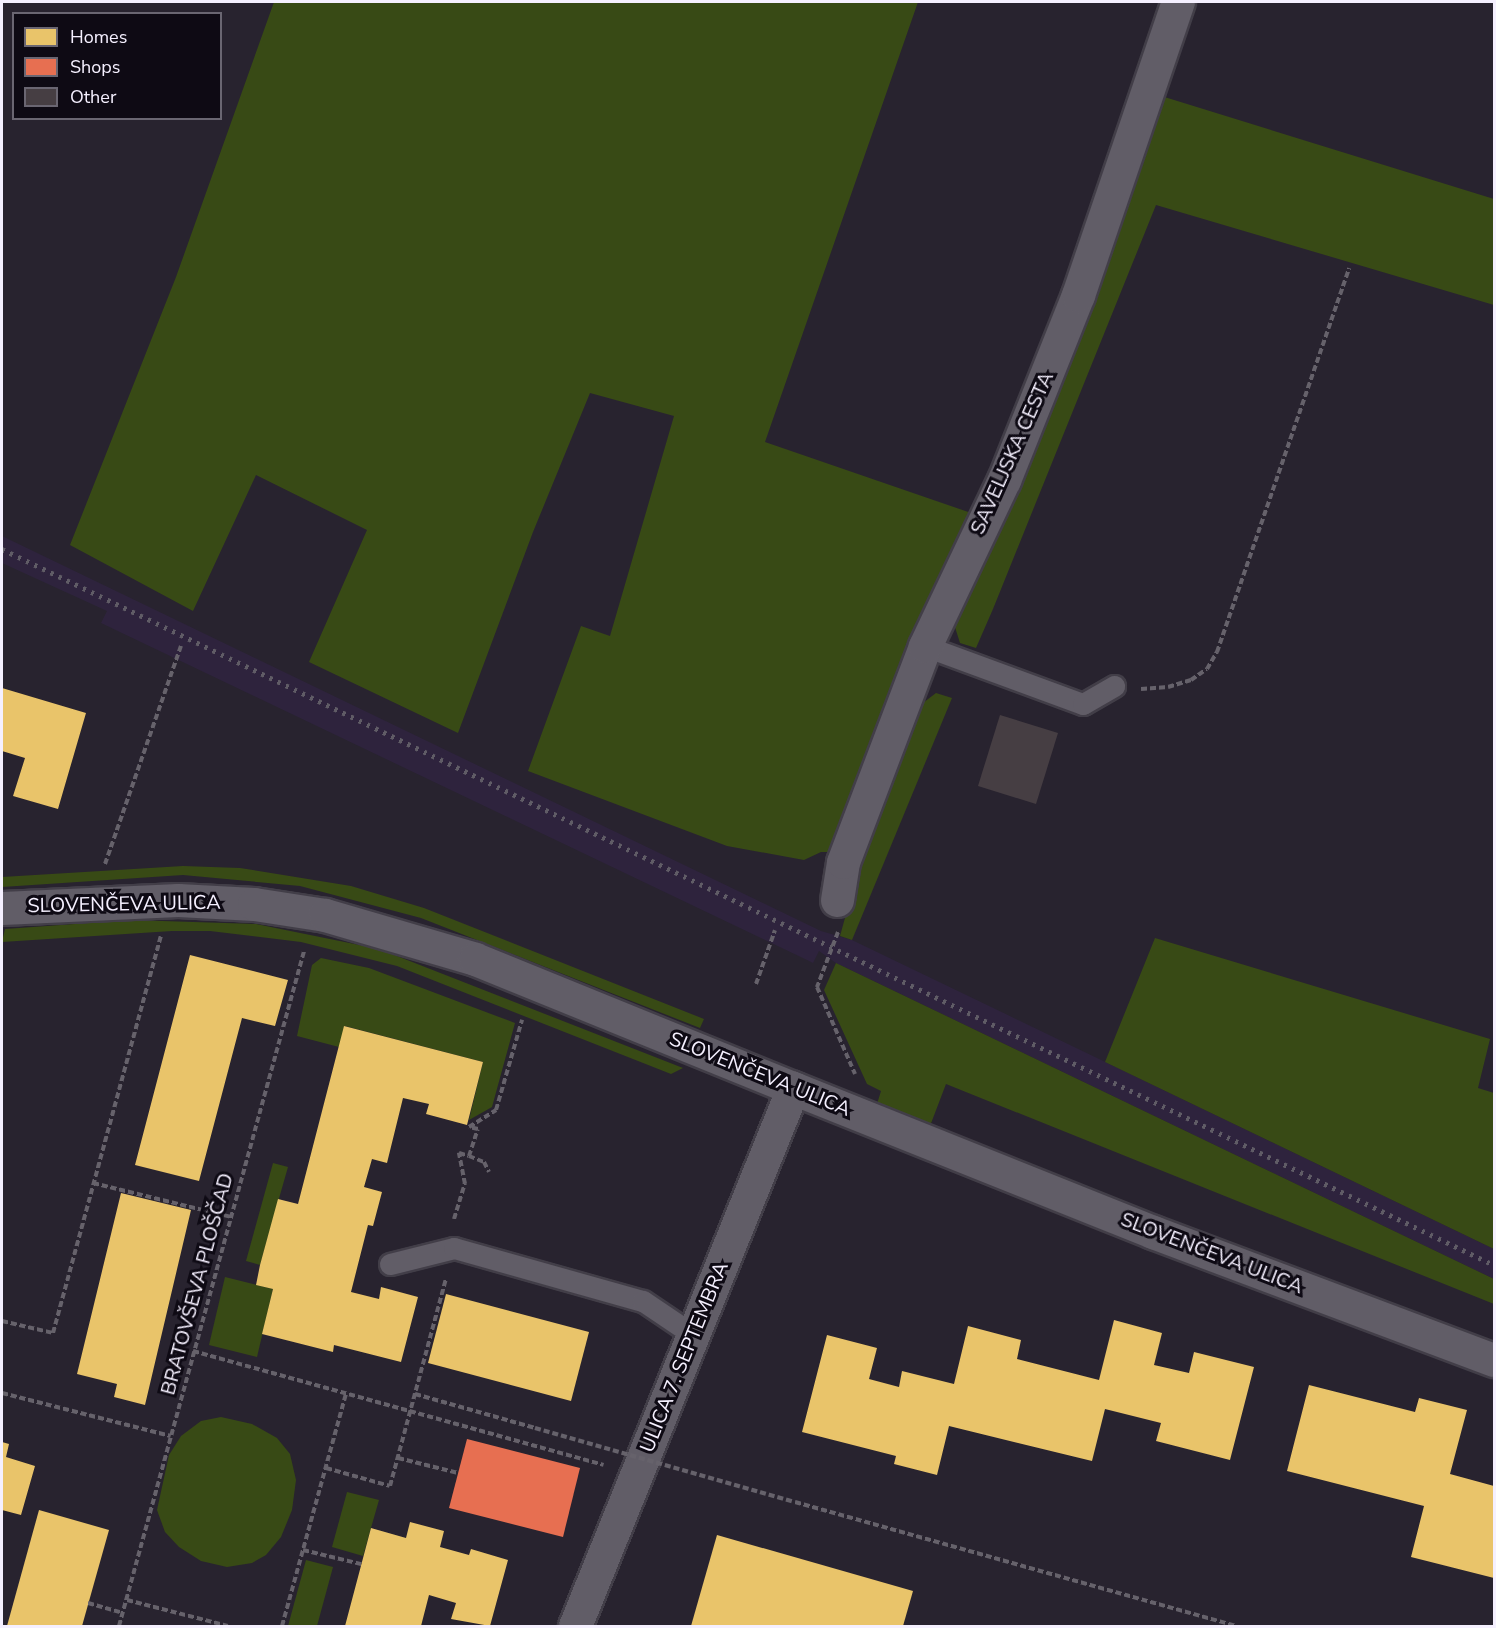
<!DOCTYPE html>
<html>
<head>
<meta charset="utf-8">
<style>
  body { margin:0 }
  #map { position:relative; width:1496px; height:1628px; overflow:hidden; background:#28232f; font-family:"Nunito Sans",sans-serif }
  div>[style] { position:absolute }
  .built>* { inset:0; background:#2e233d }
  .green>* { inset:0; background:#384a15 }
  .homes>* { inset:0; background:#e9c46a }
  .shops>* { inset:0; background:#e76f51 }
  .building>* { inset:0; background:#463e43 }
  .path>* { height:4px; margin-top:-2px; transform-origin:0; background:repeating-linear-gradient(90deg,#66626b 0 6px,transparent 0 9px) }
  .roads { filter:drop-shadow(2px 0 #423e48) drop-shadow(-2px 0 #423e48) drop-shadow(0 2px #423e48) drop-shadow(0 -2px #423e48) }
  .service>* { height:21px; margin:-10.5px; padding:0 10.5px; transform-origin:10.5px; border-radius:10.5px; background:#615d67 }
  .minor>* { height:33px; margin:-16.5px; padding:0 16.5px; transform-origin:16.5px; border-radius:16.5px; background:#615d67 }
  .tertiary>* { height:33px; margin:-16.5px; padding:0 16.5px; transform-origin:16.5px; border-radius:16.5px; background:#615d67 }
  .rail>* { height:4.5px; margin-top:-2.25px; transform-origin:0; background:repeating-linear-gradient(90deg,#605c66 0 3px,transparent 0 9px) }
  .path-bridge>* { height:4px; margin-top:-2px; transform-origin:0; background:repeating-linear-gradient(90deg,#66626b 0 6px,transparent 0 9px) }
  span { translate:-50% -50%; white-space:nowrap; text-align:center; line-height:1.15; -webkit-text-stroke:6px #0e0a14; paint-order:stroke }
  .street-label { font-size:20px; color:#f5f0ff }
  .frame { position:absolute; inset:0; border:3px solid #f5f0ff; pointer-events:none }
  .legend { position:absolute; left:12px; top:12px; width:210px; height:108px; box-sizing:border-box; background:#0e0a14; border:2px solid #6a6672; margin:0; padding:8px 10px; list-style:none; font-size:18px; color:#f5f0ff }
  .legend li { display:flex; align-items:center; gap:12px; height:30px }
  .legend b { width:30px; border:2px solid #6a6672 }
</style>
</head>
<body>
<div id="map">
  <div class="built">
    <div style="clip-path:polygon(2px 536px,821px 931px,852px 940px,1494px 1249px,1494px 1279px,836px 963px,819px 951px,813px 963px,807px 960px,101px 623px,107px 611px,2px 563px)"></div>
  </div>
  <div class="green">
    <div style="clip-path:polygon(274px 2px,918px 2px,765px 442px,977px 515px,835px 852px,821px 852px,804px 860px,727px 846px,528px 771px,581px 626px,610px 636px,674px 416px,590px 393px,533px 532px,458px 733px,309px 662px,367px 530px,256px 475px,193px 611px,70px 545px,176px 277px)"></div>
    <div style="clip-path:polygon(1158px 95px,1494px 199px,1494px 305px,1156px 205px,993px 609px,976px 648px,960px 643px,954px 624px,960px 596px)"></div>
    <div style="clip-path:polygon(936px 693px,952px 698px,852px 940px,840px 936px,864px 849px,919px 706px)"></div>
    <div style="clip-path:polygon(183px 866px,240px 868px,351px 886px,424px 908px,704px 1019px,700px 1028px,421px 918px,300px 886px,183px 875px,2px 887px,2px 877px)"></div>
    <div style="clip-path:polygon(131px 920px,256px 924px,379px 949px,683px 1068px,671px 1074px,397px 966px,301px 942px,210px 931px,172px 931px,2px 942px,5px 929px)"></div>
    <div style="clip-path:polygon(1155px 938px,1490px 1039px,1478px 1088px,1494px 1093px,1494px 1249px,1105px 1062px)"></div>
    <div style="clip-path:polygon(321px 958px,369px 968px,515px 1023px,492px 1107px,469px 1120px,483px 1062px,345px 1026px,339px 1047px,297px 1036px,312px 965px)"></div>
    <div style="clip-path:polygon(836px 963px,1494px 1279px,1494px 1304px,946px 1084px,930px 1126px,877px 1104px,881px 1091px,867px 1084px,824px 990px)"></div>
    <div style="clip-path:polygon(273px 1163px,288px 1167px,260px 1265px,246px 1261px)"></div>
    <div style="clip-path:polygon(225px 1277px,273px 1289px,257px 1357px,209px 1345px)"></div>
    <div style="clip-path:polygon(221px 1417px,252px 1424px,277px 1438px,290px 1454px,296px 1480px,292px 1510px,281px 1537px,266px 1555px,252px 1563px,227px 1567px,201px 1561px,179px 1547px,165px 1532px,157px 1510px,169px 1455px,181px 1436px,201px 1421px)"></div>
    <div style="clip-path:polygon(347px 1492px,379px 1500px,363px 1556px,332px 1547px)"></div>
    <div style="clip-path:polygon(306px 1560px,333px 1567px,317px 1626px,288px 1626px)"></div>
  </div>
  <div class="homes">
    <div style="clip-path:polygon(2px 688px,86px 713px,58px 809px,13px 796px,25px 758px,2px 751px)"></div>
    <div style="clip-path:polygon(190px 955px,288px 980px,275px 1026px,242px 1018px,199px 1181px,135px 1165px)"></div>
    <div style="clip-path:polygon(344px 1026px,483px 1062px,467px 1125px,426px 1114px,429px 1104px,403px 1098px,387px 1163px,372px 1159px,364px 1187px,382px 1192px,373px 1226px,368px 1225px,351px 1292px,379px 1299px,381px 1287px,418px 1297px,401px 1362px,334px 1345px,333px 1352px,262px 1334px,273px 1289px,256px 1285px,260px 1265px,278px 1199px,298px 1204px)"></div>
    <div style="clip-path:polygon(121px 1193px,191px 1210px,145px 1405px,114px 1397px,117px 1384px,77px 1374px)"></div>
    <div style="clip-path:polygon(446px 1294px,589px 1332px,571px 1401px,428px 1363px)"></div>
    <div style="clip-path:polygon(1114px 1320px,1162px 1333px,1154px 1365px,1189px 1373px,1194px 1352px,1254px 1367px,1230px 1460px,1156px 1441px,1161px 1423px,1105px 1409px,1092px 1461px,949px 1426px,937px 1475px,894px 1464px,896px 1456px,802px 1432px,827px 1335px,877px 1348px,869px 1379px,899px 1387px,902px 1371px,954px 1384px,968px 1326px,1021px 1340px,1017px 1359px,1099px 1380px)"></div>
    <div style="clip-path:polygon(1309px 1385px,1415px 1412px,1419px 1398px,1467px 1410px,1450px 1474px,1494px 1486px,1494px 1578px,1411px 1557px,1424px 1506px,1287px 1471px)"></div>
    <div style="clip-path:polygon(2px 1442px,9px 1444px,6px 1457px,35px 1466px,21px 1515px,2px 1510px)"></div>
    <div style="clip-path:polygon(39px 1510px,109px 1530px,82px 1626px,7px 1626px)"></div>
    <div style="clip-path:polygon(410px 1522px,444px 1531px,440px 1547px,469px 1555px,471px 1549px,508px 1560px,490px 1626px,451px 1619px,456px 1603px,429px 1595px,421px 1626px,345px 1626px,371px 1528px,406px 1538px)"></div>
    <div style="clip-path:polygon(717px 1535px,913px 1591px,903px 1626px,691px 1626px)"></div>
  </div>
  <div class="shops">
    <div style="clip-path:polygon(467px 1439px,580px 1468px,563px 1537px,449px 1508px)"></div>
  </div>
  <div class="building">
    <div style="clip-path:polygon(1000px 715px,1058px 733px,1036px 804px,978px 786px)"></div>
  </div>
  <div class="path">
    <div style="left:1141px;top:689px;width:27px;rotate:-4deg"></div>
    <div style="left:1168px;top:687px;width:24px;rotate:-17deg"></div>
    <div style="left:1191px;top:680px;width:19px;rotate:-35deg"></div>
    <div style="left:1207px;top:669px;width:20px;rotate:-60deg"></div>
    <div style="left:1217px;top:652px;width:406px;rotate:-71deg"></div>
    <div style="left:105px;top:864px;width:231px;rotate:-70.8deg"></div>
    <div style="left:838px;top:932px;width:59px;rotate:110.9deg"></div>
    <div style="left:817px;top:987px;width:95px;rotate:66.4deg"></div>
    <div style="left:756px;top:984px;width:57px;rotate:-70.6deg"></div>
    <div style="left:469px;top:1156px;width:16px;rotate:22deg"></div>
    <div style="left:484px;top:1162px;width:11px;rotate:63deg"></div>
    <div style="left:93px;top:1183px;width:142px;rotate:13.8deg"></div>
    <div style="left:454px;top:1219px;width:37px;rotate:-73deg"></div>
    <div style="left:465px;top:1184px;width:32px;rotate:-101deg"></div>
    <div style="left:459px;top:1153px;width:10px;rotate:17deg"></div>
    <div style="left:469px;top:1156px;width:28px;rotate:-72deg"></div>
    <div style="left:478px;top:1129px;width:9px;rotate:-167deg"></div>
    <div style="left:469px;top:1127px;width:32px;rotate:-32deg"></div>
    <div style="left:496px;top:1110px;width:94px;rotate:-73.9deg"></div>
    <div style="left:2px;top:1321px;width:52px;rotate:13.2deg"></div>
    <div style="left:53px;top:1333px;width:411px;rotate:-74.8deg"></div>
    <div style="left:193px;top:1351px;width:426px;rotate:15.5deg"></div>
    <div style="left:2px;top:1393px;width:174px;rotate:14.3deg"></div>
    <div style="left:415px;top:1394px;width:125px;rotate:15.8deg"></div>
    <div style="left:398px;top:1458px;width:62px;rotate:14deg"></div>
    <div style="left:326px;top:1468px;width:66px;rotate:15.7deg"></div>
    <div style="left:390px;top:1486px;width:215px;rotate:-74.9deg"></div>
    <div style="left:795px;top:1502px;width:458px;rotate:15.7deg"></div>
    <div style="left:303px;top:1550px;width:60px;rotate:13.6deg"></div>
    <div style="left:127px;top:1600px;width:104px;rotate:14.4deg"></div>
    <div style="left:88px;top:1603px;width:36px;rotate:16deg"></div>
    <div style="left:119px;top:1626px;width:700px;rotate:-74.67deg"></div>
    <div style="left:282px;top:1626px;width:241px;rotate:-74.6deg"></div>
  </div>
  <div class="roads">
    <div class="service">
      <div style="left:925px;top:646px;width:168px;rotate:20.2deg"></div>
      <div style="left:1083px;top:704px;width:36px;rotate:-30deg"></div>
      <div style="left:390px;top:1264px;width:66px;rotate:-14deg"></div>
      <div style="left:454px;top:1248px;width:196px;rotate:15.7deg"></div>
      <div style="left:643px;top:1301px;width:59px;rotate:34deg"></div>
    </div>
    <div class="minor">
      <div style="left:837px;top:900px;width:38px;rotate:-81deg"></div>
      <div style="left:843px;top:862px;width:231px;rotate:-69.2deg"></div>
      <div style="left:925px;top:646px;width:184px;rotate:-64.6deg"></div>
      <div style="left:1004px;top:480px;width:199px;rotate:-68.2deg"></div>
      <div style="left:1078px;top:295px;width:310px;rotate:-71.2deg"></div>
      <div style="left:793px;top:1088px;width:388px;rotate:21.8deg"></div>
      <div style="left:1153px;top:1232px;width:364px;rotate:20.6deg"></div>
    </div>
    <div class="tertiary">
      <div style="left:2px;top:908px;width:176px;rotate:-2.6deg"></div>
      <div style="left:178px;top:900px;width:76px;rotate:3deg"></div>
      <div style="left:254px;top:904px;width:72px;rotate:8.8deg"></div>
      <div style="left:325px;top:915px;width:156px;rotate:16.3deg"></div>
      <div style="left:475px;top:959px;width:343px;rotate:22.1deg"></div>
      <div style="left:793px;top:1088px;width:580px;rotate:112.06deg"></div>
    </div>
  </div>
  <div class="rail">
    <div style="left:2px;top:549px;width:1655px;rotate:25.64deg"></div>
  </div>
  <div class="path-bridge">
    <div style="left:535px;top:1428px;width:270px;rotate:15.9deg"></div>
  </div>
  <div class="street-label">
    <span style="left:1012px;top:453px;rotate:-66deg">SAVELJSKA CESTA</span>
    <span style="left:124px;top:904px;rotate:-1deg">SLOVENČEVA ULICA</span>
    <span style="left:760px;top:1074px;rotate:22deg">SLOVENČEVA ULICA</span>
    <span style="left:1212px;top:1253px;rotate:21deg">SLOVENČEVA ULICA</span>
    <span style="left:197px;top:1284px;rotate:-75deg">BRATOVŠEVA PLOŠČAD</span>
    <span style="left:684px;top:1357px;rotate:-68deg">ULICA 7. SEPTEMBRA</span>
  </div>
  <div class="frame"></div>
  <ul class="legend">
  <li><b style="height:16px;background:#e9c46a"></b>Homes</li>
  <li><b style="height:16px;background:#e76f51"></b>Shops</li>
  <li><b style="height:16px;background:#463e43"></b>Other</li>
  </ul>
</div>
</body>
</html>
